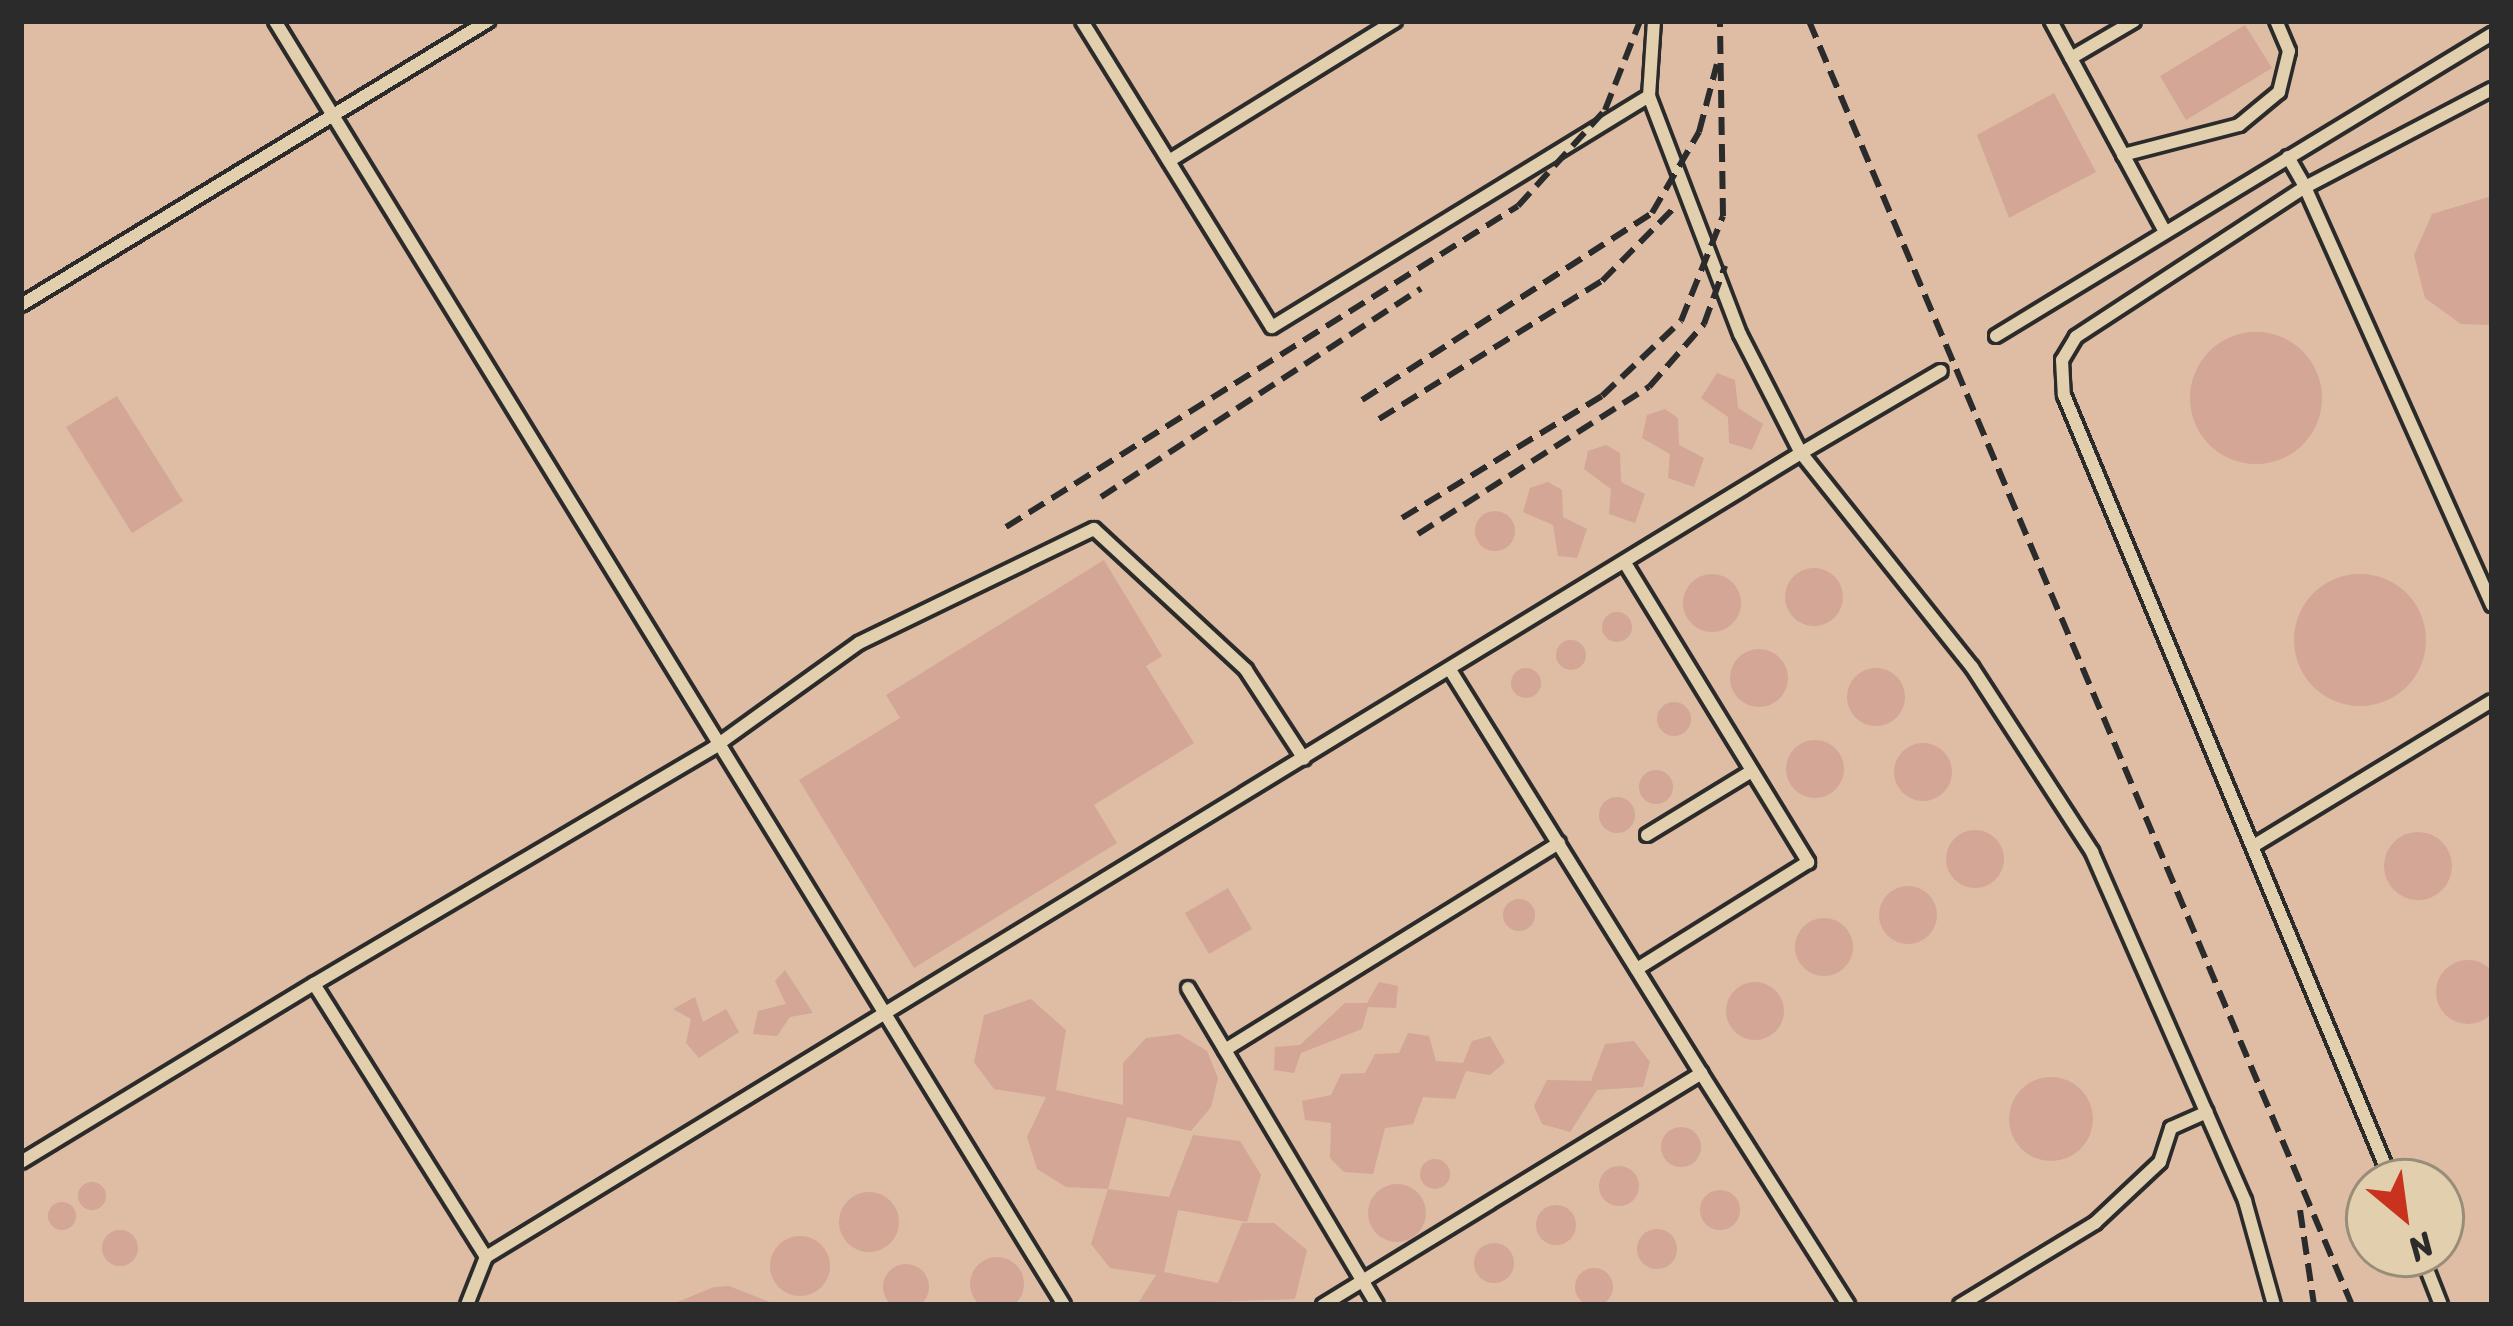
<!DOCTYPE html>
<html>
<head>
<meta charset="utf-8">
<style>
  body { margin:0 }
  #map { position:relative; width:2513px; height:1326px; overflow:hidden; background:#e8cbad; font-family:Sriracha,sans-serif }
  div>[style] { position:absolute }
  .built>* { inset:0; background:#debda4 }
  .building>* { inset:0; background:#d3a695 }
  .round { border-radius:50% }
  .roads { filter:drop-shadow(3px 0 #2b2b2b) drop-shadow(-3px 0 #2b2b2b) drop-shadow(0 3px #2b2b2b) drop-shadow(0 -3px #2b2b2b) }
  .service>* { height:12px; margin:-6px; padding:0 6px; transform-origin:6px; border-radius:6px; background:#e1cfad }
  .rail>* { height:6px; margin-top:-3px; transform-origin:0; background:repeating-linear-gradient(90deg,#2b2b2b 0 18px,transparent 0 27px) }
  span { translate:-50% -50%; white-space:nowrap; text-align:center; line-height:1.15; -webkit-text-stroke:9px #e1cfad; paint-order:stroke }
  .frame { position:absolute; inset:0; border:24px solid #2b2b2b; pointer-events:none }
  .north { position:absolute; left:2345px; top:1158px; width:120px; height:120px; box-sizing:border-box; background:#e1cfad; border:3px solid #988d79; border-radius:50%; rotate:151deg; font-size:33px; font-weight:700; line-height:48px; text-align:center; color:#2b2b2b }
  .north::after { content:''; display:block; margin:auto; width:42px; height:54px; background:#c8321e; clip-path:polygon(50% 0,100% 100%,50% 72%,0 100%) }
</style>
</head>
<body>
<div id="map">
  <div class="built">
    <div style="clip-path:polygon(evenodd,21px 21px,2492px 21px,2492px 1305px,21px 1305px,21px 21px,2369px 1182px,2441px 1182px,2441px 1254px,2369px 1254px,2369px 1182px)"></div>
  </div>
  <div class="building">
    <div style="clip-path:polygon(2245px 25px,2272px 68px,2186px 120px,2160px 76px)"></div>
    <div style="clip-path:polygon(2054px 93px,2096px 172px,2009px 218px,1977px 135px)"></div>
    <div style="clip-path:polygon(2492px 196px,2492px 325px,2461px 324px,2425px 298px,2414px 255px,2432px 214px)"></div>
    <div class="round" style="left:2190px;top:332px;width:132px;height:132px"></div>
    <div style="clip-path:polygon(1717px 373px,1735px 380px,1738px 408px,1763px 424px,1752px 450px,1729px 443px,1728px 417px,1701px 398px)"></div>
    <div style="clip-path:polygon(117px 396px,183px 501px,132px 533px,66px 427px)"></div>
    <div style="clip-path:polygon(1665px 409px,1678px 418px,1679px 445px,1704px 458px,1694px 487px,1668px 478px,1670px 454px,1642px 438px,1647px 415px)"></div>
    <div style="clip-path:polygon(1606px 445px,1620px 453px,1621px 482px,1645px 494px,1635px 523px,1609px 514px,1611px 489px,1584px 469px,1588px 451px)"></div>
    <div style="clip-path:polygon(1548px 482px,1562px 490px,1563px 517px,1587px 529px,1577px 558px,1558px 556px,1553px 525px,1523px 512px,1530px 488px)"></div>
    <div class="round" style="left:1475px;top:511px;width:40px;height:40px"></div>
    <div style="clip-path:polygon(1104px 560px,1162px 656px,1146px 666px,1194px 743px,1094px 805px,1117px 843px,914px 968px,799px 780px,900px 718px,886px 695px)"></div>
    <div class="round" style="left:1785px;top:568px;width:58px;height:58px"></div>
    <div class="round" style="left:1683px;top:574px;width:58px;height:58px"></div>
    <div class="round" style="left:2294px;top:574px;width:132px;height:132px"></div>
    <div class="round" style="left:1602px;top:612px;width:30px;height:30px"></div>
    <div class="round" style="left:1556px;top:640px;width:30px;height:30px"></div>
    <div class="round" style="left:1730px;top:649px;width:58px;height:58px"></div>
    <div class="round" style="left:1847px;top:668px;width:58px;height:58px"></div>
    <div class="round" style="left:1511px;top:668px;width:30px;height:30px"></div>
    <div class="round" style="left:1657px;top:702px;width:34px;height:34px"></div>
    <div class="round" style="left:1786px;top:740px;width:58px;height:58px"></div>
    <div class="round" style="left:1894px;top:743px;width:58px;height:58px"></div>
    <div class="round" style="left:1639px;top:770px;width:34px;height:34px"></div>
    <div class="round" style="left:1599px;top:797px;width:36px;height:36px"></div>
    <div class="round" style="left:1946px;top:830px;width:58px;height:58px"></div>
    <div class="round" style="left:2384px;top:832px;width:68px;height:68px"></div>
    <div class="round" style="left:1879px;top:886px;width:58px;height:58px"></div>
    <div style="clip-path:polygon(1228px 888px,1252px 929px,1209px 954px,1185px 913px)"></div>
    <div class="round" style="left:1503px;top:899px;width:32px;height:32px"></div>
    <div class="round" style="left:1795px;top:918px;width:58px;height:58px"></div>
    <div class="round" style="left:2436px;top:960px;width:64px;height:64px"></div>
    <div style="clip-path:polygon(785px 970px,813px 1013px,790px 1017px,777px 1036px,753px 1034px,758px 1011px,786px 1004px,775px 981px)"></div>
    <div class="round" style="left:1726px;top:982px;width:58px;height:58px"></div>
    <div style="clip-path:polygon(1379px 982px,1398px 986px,1396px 1008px,1368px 1007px,1362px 1029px,1301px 1053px,1294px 1073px,1274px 1070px,1275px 1047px,1300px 1045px,1345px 1003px,1367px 1003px)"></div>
    <div style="clip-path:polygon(695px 997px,703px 1022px,726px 1009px,739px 1032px,699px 1058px,686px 1043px,691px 1019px,673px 1009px)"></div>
    <div style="clip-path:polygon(1031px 999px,1066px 1030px,1056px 1090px,1123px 1105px,1123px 1063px,1146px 1038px,1179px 1034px,1207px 1051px,1218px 1078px,1211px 1107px,1191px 1131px,1127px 1117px,1108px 1189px,1169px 1197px,1193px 1135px,1240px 1141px,1261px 1175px,1247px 1222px,1178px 1210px,1164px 1272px,1218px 1283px,1242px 1223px,1274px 1223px,1307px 1250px,1295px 1299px,1137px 1305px,1156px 1275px,1110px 1268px,1091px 1244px,1108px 1189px,1066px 1187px,1037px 1169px,1027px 1137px,1046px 1097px,994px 1089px,974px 1062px,984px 1015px)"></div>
    <div style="clip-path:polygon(1408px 1033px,1429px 1036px,1436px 1061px,1463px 1063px,1472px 1041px,1490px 1036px,1505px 1062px,1490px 1075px,1466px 1071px,1455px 1099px,1423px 1097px,1413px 1124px,1385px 1128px,1373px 1174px,1344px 1172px,1330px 1158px,1331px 1123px,1305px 1120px,1302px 1101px,1331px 1095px,1341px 1074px,1365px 1073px,1375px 1054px,1399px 1053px)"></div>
    <div style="clip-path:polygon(1634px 1041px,1650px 1062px,1643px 1087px,1597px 1090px,1570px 1132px,1542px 1124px,1534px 1106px,1547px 1080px,1591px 1081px,1605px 1044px)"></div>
    <div class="round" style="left:2009px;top:1077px;width:84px;height:84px"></div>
    <div class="round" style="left:1661px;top:1127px;width:40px;height:40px"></div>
    <div class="round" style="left:1420px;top:1159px;width:30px;height:30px"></div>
    <div class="round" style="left:1599px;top:1166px;width:40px;height:40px"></div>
    <div class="round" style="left:78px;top:1182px;width:28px;height:28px"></div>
    <div class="round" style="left:1368px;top:1184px;width:58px;height:58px"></div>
    <div class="round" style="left:1700px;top:1190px;width:40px;height:40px"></div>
    <div class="round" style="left:839px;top:1192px;width:60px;height:60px"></div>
    <div class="round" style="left:48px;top:1202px;width:28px;height:28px"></div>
    <div class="round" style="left:1536px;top:1205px;width:40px;height:40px"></div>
    <div class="round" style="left:1637px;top:1229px;width:40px;height:40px"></div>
    <div class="round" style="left:102px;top:1230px;width:36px;height:36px"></div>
    <div class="round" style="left:770px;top:1236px;width:60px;height:60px"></div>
    <div class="round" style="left:1474px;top:1243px;width:40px;height:40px"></div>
    <div class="round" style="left:970px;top:1257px;width:54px;height:54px"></div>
    <div class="round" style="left:883px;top:1264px;width:46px;height:46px"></div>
    <div class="round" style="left:1575px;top:1268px;width:38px;height:38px"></div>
    <div style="clip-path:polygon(729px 1286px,777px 1305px,670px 1305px,714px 1287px)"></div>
  </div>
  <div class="roads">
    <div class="service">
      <div style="left:275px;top:21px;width:1507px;rotate:58.43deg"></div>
      <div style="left:1082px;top:21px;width:360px;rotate:58.2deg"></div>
      <div style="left:1272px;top:327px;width:442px;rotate:-31.5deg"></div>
      <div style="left:1649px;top:96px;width:75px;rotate:-86.2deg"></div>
      <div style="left:2051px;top:21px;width:240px;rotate:61.6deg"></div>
      <div style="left:2071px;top:58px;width:73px;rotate:-30.4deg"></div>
      <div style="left:2492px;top:89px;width:211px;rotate:152.3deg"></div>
      <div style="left:2305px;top:187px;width:458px;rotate:65.9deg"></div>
      <div style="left:1649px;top:96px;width:255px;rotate:69.1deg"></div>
      <div style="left:1740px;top:334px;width:134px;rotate:62.9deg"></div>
      <div style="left:1801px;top:453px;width:162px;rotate:-30.4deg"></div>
      <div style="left:2123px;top:155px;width:120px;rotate:-14.5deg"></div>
      <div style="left:2239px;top:125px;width:52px;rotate:-39.5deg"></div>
      <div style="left:2279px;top:92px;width:42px;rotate:-76.3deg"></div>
      <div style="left:2289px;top:51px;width:33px;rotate:-113deg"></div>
      <div style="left:2288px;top:157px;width:34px;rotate:60deg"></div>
      <div style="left:2305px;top:187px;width:274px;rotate:146.8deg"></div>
      <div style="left:2076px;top:337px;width:27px;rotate:121deg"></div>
      <div style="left:2062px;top:360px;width:35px;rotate:87deg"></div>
      <div style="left:2064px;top:395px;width:853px;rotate:67.37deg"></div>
      <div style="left:1169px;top:161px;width:266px;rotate:-31.8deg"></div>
      <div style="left:21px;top:305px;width:547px;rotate:-31.31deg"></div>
      <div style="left:1996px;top:336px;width:581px;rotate:-31.34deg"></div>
      <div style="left:1625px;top:563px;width:351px;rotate:58.5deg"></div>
      <div style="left:1808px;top:862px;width:202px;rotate:148deg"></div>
      <div style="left:1647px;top:835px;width:123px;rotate:-31.4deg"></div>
      <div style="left:2255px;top:845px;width:277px;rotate:-31.3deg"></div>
      <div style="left:314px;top:984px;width:464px;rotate:-30.6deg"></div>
      <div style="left:713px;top:748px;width:180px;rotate:-35.7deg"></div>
      <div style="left:859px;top:643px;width:261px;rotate:-25.9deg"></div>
      <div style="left:1094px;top:529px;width:207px;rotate:42.8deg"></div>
      <div style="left:1246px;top:670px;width:106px;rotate:56.9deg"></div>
      <div style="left:1188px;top:988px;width:369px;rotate:59.2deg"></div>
      <div style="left:1225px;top:1050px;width:393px;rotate:-31.8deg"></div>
      <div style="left:1701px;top:1073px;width:275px;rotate:57.6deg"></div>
      <div style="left:21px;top:1162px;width:343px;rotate:-31.3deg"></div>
      <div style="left:314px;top:984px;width:323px;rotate:57.8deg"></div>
      <div style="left:486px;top:1257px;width:1541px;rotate:-31.44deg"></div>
      <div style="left:1801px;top:453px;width:274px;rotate:51.4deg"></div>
      <div style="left:1972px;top:667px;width:221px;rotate:57deg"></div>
      <div style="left:2092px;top:852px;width:381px;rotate:66.3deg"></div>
      <div style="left:2245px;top:1201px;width:108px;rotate:74.4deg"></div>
      <div style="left:2421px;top:1254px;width:55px;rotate:68.6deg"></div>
      <div style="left:467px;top:1305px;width:52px;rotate:-68.4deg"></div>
      <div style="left:1323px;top:1305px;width:444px;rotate:-31.5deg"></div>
      <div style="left:1701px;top:1073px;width:476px;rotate:-121.9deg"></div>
      <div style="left:1960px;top:1305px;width:158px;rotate:-31.3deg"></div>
      <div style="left:2095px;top:1223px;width:89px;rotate:-43.2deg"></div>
      <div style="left:2160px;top:1162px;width:36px;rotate:-72deg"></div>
      <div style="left:2171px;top:1128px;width:39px;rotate:-24deg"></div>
    </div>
  </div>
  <div class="rail">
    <div style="left:1809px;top:21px;width:1394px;rotate:67.08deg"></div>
    <div style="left:1362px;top:400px;width:345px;rotate:-32.8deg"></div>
    <div style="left:1652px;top:213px;width:94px;rotate:-59.9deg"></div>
    <div style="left:1699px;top:132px;width:70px;rotate:-75.2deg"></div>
    <div style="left:1379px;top:419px;width:262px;rotate:-31.8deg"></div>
    <div style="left:1602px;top:281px;width:103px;rotate:-45.4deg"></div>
    <div style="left:1101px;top:497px;width:382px;rotate:-33.1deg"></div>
    <div style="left:1402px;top:518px;width:234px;rotate:-31.4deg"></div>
    <div style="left:1602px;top:396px;width:109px;rotate:-43.5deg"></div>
    <div style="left:1681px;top:321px;width:113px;rotate:-68.2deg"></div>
    <div style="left:1723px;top:216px;width:195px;rotate:-90.9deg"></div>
    <div style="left:1006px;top:527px;width:604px;rotate:-32.09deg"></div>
    <div style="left:1518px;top:206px;width:130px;rotate:-47.8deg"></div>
    <div style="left:1605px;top:110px;width:96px;rotate:-68.5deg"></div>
    <div style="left:1418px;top:534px;width:274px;rotate:-32.5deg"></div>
    <div style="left:1649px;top:387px;width:84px;rotate:-48.9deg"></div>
    <div style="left:1704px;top:324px;width:62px;rotate:-70.1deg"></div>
    <div style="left:2300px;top:1210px;width:96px;rotate:81.6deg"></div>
  </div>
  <div class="frame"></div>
  <div class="north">N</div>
</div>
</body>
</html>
